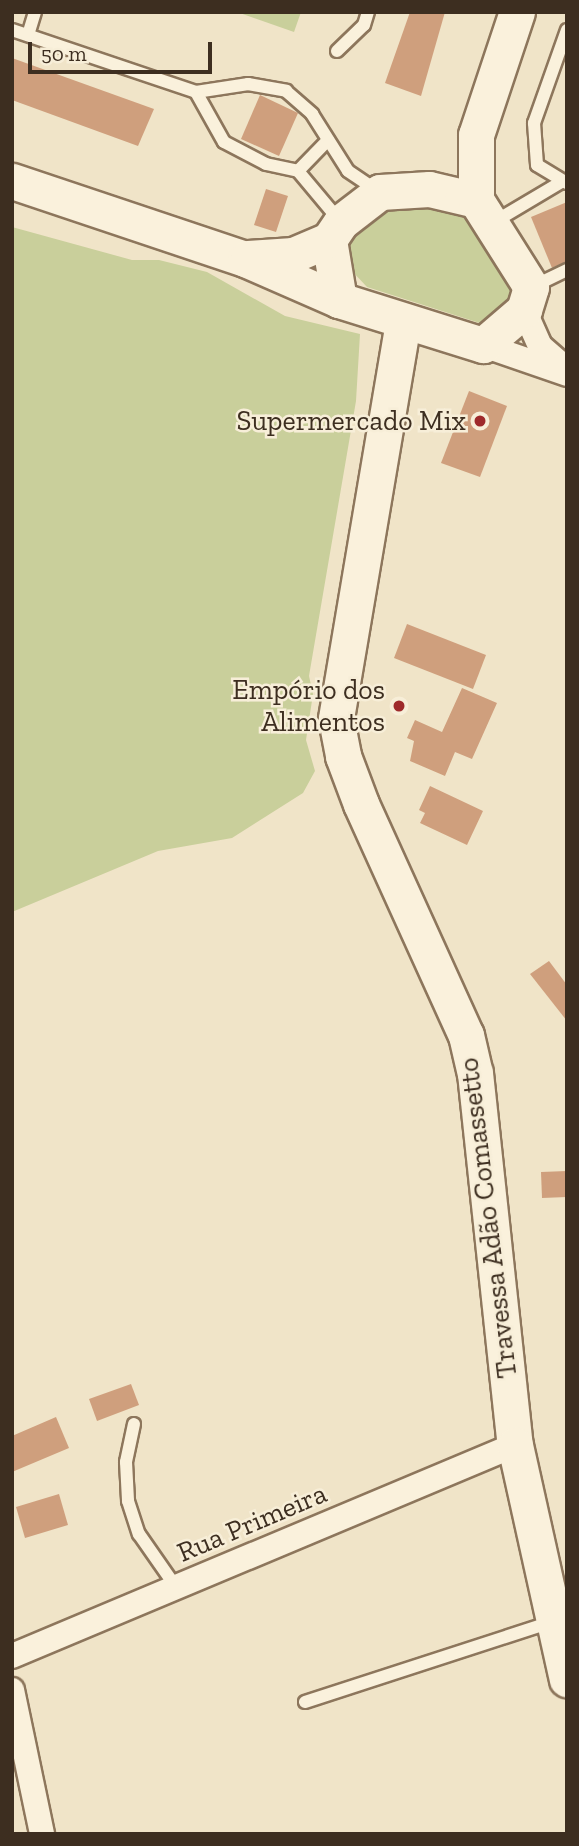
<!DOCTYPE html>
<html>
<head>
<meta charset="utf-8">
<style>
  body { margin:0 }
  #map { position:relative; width:579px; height:1846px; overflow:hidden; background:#f0e4c8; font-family:"Zilla Slab",serif }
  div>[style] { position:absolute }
  .green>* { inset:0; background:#c9cf9b }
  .building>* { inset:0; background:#cf9f7d }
  .roads { filter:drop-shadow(2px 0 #8d765c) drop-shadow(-2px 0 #8d765c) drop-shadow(0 2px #8d765c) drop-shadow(0 -2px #8d765c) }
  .lane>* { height:12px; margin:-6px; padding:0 6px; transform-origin:6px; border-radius:6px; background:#faf1dc }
  .street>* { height:24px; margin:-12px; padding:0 12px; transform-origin:12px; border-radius:12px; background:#faf1dc }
  .secondary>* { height:35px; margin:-17.5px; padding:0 17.5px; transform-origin:17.5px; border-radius:17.5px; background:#faf1dc }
  .dots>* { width:19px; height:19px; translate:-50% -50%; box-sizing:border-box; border:4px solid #f7eed8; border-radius:50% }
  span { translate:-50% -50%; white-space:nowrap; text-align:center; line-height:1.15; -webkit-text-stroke:5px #f7eed8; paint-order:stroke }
  .poi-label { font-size:28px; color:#3d2e20 }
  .right { translate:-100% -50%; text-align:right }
  .street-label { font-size:28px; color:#3d2e20 }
  .frame { position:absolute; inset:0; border:14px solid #3d2e20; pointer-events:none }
  .scale { position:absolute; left:28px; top:42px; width:184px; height:32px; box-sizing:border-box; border:4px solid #3d2e20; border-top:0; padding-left:9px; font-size:21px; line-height:24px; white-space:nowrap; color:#3d2e20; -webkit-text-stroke:5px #f7eed8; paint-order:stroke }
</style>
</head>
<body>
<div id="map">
  <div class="green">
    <div style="clip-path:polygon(237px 12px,301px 12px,294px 32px)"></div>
    <div style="clip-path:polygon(426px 205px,466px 211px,511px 275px,514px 298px,489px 326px,367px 287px,351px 270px,348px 247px,369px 221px,387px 212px)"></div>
    <div style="clip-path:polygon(12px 227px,132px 260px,159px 260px,207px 272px,285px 316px,360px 334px,356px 401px,309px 676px,313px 694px,306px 740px,315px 771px,303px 793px,232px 838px,158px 851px,12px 912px)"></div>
  </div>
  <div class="building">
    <div style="clip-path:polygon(410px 12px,445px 12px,421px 96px,385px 83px)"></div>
    <div style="clip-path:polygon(12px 58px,154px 109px,138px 146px,12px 100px)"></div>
    <div style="clip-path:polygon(260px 95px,298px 113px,279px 156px,241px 139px)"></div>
    <div style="clip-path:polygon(266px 189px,288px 196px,276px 232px,254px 225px)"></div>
    <div style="clip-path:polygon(567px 202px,567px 261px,552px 268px,531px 217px)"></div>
    <div style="clip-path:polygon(469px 391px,507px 406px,480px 477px,441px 463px)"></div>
    <div style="clip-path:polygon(407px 624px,486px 655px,473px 689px,394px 658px)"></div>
    <div style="clip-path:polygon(462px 688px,497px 703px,472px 759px,455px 752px,445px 776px,410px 761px,414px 741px,407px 738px,415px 720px,442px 732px)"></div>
    <div style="clip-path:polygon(430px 786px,483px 811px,467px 845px,420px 823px,425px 813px,419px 810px)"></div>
    <div style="clip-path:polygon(549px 961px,567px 985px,567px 1021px,530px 974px)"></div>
    <div style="clip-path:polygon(567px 1171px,567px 1197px,542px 1198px,541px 1172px)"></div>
    <div style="clip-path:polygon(131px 1384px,139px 1405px,97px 1421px,89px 1399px)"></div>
    <div style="clip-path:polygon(56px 1417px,69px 1448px,12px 1472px,12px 1436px)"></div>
    <div style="clip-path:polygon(59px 1494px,68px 1525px,25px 1538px,16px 1507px)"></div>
  </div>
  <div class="roads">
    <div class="lane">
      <div style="left:12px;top:30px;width:194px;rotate:18.6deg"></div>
      <div style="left:196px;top:92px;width:53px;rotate:-8.7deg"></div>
      <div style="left:248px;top:84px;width:39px;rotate:10deg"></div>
      <div style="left:286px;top:91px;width:35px;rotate:41deg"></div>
      <div style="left:312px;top:114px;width:67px;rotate:57.7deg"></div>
      <div style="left:348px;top:171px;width:36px;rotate:34deg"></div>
      <div style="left:567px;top:30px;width:99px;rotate:109.5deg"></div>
      <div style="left:534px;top:123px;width:42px;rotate:85.9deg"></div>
      <div style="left:537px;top:165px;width:35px;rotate:31deg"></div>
      <div style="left:28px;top:35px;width:24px;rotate:-73deg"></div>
      <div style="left:337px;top:51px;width:37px;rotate:-44deg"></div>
      <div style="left:364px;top:25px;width:14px;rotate:-73deg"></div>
      <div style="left:196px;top:92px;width:57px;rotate:60.8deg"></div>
      <div style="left:224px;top:142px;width:47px;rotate:27.6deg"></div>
      <div style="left:266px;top:164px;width:33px;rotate:12deg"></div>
      <div style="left:298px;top:171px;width:65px;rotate:50deg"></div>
      <div style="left:298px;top:171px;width:43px;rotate:-45.9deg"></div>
      <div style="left:494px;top:222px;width:80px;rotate:-30.7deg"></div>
      <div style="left:534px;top:286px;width:37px;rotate:-26deg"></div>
      <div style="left:134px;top:1424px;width:39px;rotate:102deg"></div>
      <div style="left:126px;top:1462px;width:39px;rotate:87deg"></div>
      <div style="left:128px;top:1501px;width:35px;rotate:72deg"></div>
      <div style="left:139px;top:1534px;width:65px;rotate:55.1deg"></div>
      <div style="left:305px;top:1702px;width:259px;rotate:-18deg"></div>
    </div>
    <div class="street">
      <div style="left:524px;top:310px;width:39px;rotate:66deg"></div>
      <div style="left:540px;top:346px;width:35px;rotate:41deg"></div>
      <div style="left:483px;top:345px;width:89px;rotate:19deg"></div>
      <div style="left:12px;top:1656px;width:545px;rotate:-22.76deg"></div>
      <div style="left:12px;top:1690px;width:147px;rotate:78.2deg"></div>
    </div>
    <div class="secondary">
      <div style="left:12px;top:181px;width:246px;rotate:18.5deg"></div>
      <div style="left:245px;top:259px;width:103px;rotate:23.6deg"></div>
      <div style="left:339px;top:300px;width:151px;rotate:17.4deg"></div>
      <div style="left:483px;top:345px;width:54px;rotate:-40.5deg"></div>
      <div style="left:524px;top:310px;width:24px;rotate:-73deg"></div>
      <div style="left:531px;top:287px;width:103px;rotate:-122.3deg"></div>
      <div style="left:476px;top:200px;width:48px;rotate:-166.8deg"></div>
      <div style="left:429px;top:189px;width:49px;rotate:176.5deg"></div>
      <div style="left:380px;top:192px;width:49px;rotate:142.4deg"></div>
      <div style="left:341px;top:222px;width:22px;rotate:124deg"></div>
      <div style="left:329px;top:240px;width:61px;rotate:80.5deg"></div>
      <div style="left:476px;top:200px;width:65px;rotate:-90deg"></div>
      <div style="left:476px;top:135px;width:130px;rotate:-71.6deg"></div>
      <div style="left:248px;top:258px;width:45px;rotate:-3.8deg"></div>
      <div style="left:293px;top:255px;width:39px;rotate:-23deg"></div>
      <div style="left:403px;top:322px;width:403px;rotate:99.6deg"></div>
      <div style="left:336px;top:719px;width:38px;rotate:79deg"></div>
      <div style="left:343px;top:756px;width:51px;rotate:69.4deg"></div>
      <div style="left:361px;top:804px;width:254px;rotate:65.6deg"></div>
      <div style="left:466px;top:1035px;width:39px;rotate:77deg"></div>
      <div style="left:475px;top:1073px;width:374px;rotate:83.9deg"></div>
      <div style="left:515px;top:1445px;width:240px;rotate:77.5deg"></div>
    </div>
  </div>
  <div class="dots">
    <div style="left:480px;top:421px;background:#9e2a2b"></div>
    <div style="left:399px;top:706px;background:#9e2a2b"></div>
  </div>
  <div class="poi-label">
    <span class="right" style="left:466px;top:421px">Supermercado Mix</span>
    <span class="right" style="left:385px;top:706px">Empório dos<br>Alimentos</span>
  </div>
  <div class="street-label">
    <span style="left:488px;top:1218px;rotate:-97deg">Travessa Adão Comassetto</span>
    <span style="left:252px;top:1523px;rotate:-23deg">Rua Primeira</span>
  </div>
  <div class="frame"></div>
  <div class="scale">50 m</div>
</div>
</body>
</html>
